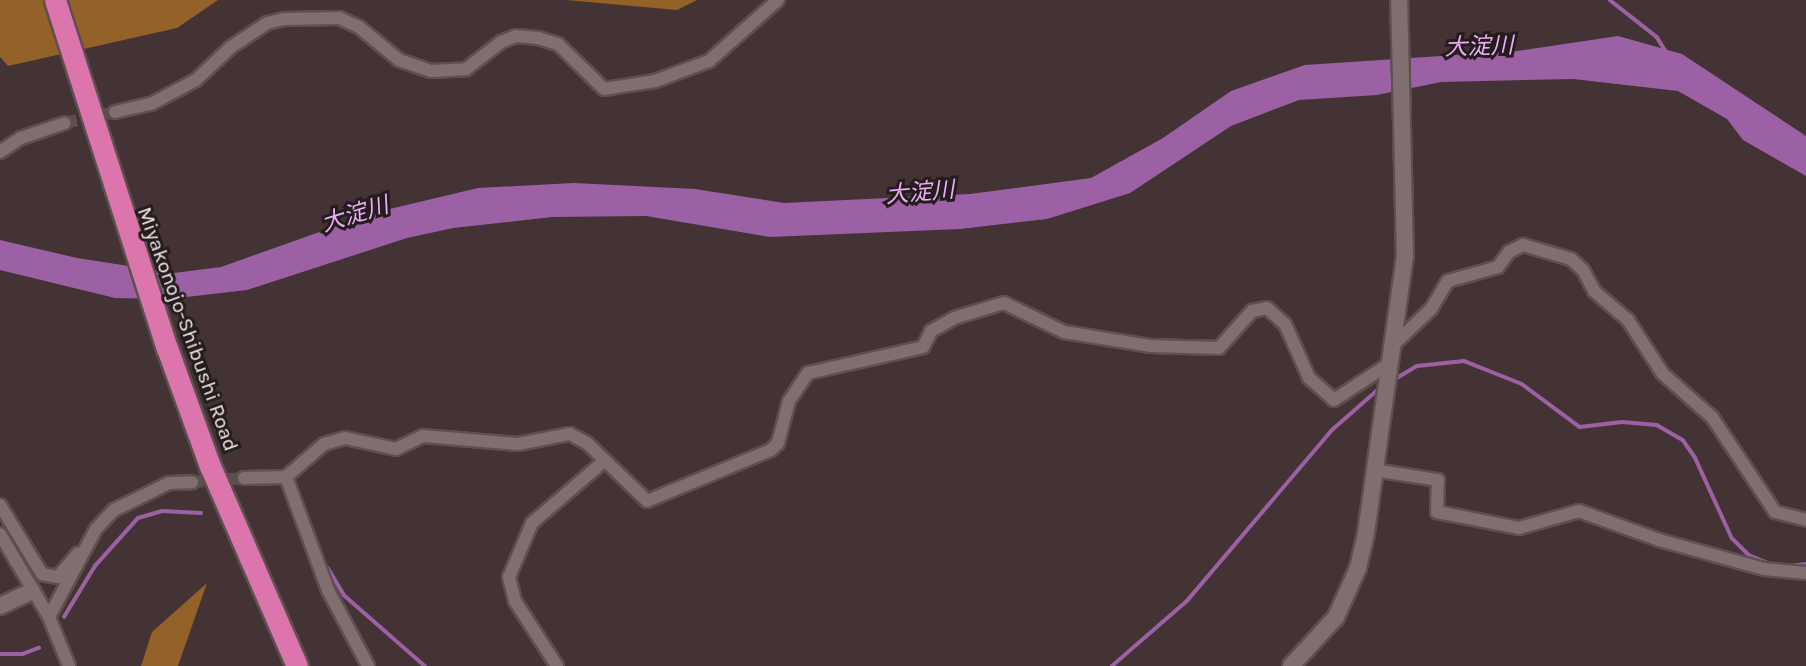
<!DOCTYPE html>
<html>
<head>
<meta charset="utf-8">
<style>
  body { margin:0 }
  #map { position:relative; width:1806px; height:666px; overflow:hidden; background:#443334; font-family:Karla,"Noto Sans JP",sans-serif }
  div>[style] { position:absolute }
  .forest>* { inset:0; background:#946129 }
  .water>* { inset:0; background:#9c60a5 }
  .stream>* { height:3.5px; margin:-1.75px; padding:0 1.75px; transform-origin:1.75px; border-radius:1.75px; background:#9c60a5 }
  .minor-tunnel>* { height:12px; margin-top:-6px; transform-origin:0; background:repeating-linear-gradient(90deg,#5e4e4f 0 12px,transparent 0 18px) }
  .roads { filter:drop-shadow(2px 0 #5e4f51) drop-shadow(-2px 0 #5e4f51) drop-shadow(0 2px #5e4f51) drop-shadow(0 -2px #5e4f51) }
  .minor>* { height:12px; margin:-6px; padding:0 6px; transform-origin:6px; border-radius:6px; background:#816e6f }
  .tertiary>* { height:16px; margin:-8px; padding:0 8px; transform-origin:8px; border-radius:8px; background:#816e6f }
  .motorway>* { height:21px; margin:-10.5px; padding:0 10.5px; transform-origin:10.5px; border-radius:10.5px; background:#db75ac }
  span { translate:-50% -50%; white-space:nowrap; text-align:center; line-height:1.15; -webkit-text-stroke:6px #251d1d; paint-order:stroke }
  .street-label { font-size:21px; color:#f1e6e6 }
  .water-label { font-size:23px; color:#ecacf6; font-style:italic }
</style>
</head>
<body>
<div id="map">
  <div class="forest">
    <div style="clip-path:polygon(0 0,218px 0,177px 28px,8px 66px,0 57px)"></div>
    <div style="clip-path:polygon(566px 0,697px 0,677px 10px)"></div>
    <div style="clip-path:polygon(207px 583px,178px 666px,141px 666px,152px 632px)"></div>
  </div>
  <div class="water">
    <div style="clip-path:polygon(1618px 36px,1682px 54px,1806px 136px,1806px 176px,1743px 140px,1727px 119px,1678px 91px,1573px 79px,1441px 82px,1377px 95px,1299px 100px,1231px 126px,1130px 193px,1047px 219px,960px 229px,770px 237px,646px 216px,552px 217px,453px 228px,407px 238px,247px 290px,169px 299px,115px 298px,0 270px,0 240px,77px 258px,174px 273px,221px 267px,373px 213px,478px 188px,574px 183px,695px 189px,784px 203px,970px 194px,1091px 178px,1163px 138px,1231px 91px,1305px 65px,1517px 51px)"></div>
  </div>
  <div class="stream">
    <div style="left:1610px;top:0;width:60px;rotate:38.2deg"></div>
    <div style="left:1657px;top:37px;width:19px;rotate:58deg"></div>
    <div style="left:1392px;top:381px;width:29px;rotate:-31deg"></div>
    <div style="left:1417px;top:366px;width:47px;rotate:-6.1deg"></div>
    <div style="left:1464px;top:361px;width:62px;rotate:21.6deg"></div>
    <div style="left:1522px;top:384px;width:72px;rotate:36.6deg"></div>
    <div style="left:1580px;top:427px;width:42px;rotate:-6.8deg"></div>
    <div style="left:1622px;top:422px;width:35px;rotate:5deg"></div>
    <div style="left:1657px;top:425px;width:30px;rotate:30deg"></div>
    <div style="left:1683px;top:440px;width:21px;rotate:55deg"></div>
    <div style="left:1695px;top:457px;width:89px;rotate:65.4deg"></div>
    <div style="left:1732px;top:538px;width:24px;rotate:45deg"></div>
    <div style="left:1749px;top:555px;width:25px;rotate:23deg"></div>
    <div style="left:1790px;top:566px;width:16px;rotate:-7deg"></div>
    <div style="left:328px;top:568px;width:31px;rotate:59deg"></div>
    <div style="left:344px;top:595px;width:108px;rotate:41.2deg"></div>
    <div style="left:64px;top:617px;width:60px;rotate:-58.7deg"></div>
    <div style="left:95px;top:566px;width:64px;rotate:-48.1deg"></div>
    <div style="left:138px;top:518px;width:25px;rotate:-16deg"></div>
    <div style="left:162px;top:511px;width:39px;rotate:3deg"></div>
    <div style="left:0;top:654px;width:23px"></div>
    <div style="left:23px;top:654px;width:17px;rotate:-21deg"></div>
    <div style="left:1112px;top:666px;width:99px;rotate:-40.9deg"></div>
    <div style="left:1187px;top:601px;width:224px;rotate:-49.7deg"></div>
    <div style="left:1332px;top:430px;width:67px;rotate:-41.3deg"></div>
  </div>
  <div class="minor-tunnel">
    <div style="left:65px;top:123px;width:51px;rotate:-12.4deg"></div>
    <div style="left:192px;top:482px;width:52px;rotate:-4.4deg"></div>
  </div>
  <div class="roads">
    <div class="minor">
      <div style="left:115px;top:112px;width:37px;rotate:-13deg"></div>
      <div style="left:151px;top:104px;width:51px;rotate:-28.1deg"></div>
      <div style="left:196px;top:80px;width:48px;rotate:-43.3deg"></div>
      <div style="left:231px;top:47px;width:43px;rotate:-33.7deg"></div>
      <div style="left:267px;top:23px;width:17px;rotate:-13deg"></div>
      <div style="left:284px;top:19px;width:55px;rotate:-1deg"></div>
      <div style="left:339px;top:18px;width:22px;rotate:24deg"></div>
      <div style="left:359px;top:27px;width:52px;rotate:39.5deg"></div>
      <div style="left:399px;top:60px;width:34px;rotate:19deg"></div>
      <div style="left:431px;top:71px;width:35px;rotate:-3deg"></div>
      <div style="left:466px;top:69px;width:44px;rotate:-37.6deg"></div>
      <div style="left:501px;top:42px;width:16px;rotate:-22deg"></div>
      <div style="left:516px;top:36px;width:22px;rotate:5deg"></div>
      <div style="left:538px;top:38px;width:21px;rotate:17deg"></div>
      <div style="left:558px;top:44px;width:64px;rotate:44.4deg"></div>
      <div style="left:604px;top:89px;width:52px;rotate:-8.9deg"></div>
      <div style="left:655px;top:81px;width:58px;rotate:-20.3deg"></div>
      <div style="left:709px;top:61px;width:92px;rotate:-41.5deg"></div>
      <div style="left:0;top:152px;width:25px;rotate:-34deg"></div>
      <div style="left:21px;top:138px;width:46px;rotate:-18.8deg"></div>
      <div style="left:1390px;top:348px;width:57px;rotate:-43.6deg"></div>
      <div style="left:1431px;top:309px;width:33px;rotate:-59deg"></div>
      <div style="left:1448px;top:281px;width:52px;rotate:-15.6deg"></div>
      <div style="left:1498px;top:267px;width:19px;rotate:-54deg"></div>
      <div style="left:1509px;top:252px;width:16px;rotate:-27deg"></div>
      <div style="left:1523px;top:245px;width:50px;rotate:16.3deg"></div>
      <div style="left:1571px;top:259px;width:16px;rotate:43deg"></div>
      <div style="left:1583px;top:270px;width:24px;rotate:62deg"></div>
      <div style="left:1594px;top:291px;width:45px;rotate:40.5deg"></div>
      <div style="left:1628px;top:320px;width:64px;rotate:57.1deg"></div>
      <div style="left:1663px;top:374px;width:65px;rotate:41.3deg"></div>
      <div style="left:1712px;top:417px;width:114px;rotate:56.4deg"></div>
      <div style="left:1775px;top:512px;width:32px;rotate:14deg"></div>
      <div style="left:1374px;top:470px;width:65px;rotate:8.9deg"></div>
      <div style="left:1438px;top:480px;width:32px;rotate:92deg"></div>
      <div style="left:1437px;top:512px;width:84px;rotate:11deg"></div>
      <div style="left:1519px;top:528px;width:62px;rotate:-15.8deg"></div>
      <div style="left:1579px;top:511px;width:85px;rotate:19.9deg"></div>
      <div style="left:1659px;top:540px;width:109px;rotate:15.4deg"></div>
      <div style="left:1764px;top:569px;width:42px;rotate:5.4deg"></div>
      <div style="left:286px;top:477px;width:121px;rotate:69.6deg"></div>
      <div style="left:328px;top:590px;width:86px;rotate:62.2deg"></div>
      <div style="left:244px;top:478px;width:42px;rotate:-1.4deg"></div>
      <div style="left:286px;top:477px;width:50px;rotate:-41deg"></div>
      <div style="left:324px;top:444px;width:22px;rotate:-16deg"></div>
      <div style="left:345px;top:438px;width:52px;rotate:12.2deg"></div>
      <div style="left:396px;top:449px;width:30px;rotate:-26deg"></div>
      <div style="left:423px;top:436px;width:95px;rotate:4.8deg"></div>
      <div style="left:518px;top:444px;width:53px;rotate:-10.9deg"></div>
      <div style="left:570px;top:434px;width:19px;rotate:28deg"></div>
      <div style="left:587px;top:443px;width:83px;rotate:44deg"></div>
      <div style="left:647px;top:501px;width:134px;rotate:-22.4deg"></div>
      <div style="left:771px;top:450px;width:10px;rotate:-45deg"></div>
      <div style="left:778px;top:443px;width:43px;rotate:-75.3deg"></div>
      <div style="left:789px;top:401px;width:34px;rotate:-56deg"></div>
      <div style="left:808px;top:373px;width:118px;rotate:-12.7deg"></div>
      <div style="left:923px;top:347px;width:18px;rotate:-63deg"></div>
      <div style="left:931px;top:331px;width:26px;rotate:-29deg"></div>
      <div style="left:954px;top:318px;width:52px;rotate:-16.7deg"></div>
      <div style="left:1004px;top:303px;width:67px;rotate:25.8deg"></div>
      <div style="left:1064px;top:332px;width:87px;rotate:9.2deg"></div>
      <div style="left:1150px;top:346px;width:69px;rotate:1.7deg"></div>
      <div style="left:1219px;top:348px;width:50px;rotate:-48.3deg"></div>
      <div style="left:1252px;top:311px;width:15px;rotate:-11deg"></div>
      <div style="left:1267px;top:308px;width:24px;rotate:42deg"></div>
      <div style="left:1285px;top:324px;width:59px;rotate:66deg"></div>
      <div style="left:1309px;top:378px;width:33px;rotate:41deg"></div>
      <div style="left:1334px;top:400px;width:66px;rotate:-33.2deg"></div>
      <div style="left:0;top:505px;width:81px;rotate:58.7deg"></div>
      <div style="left:42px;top:574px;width:16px;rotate:11deg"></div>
      <div style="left:58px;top:577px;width:31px;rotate:-50deg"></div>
      <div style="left:0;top:534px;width:96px;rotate:59.4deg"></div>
      <div style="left:49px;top:617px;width:53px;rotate:67.8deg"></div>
      <div style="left:49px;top:617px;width:100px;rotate:-61.9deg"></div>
      <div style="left:96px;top:529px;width:26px;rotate:-47deg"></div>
      <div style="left:114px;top:510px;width:61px;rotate:-26.1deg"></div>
      <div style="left:169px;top:483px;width:23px;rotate:-2deg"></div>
      <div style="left:557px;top:666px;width:77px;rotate:-122.9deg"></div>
      <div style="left:515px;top:601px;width:25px;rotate:-104deg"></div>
      <div style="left:509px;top:577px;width:59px;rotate:-66.9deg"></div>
      <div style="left:532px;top:523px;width:94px;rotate:-40.7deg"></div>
    </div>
    <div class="tertiary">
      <div style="left:0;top:606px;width:35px;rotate:-25deg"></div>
      <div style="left:1291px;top:666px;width:67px;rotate:-47.4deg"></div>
      <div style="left:1336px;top:617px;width:54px;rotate:-65.8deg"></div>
      <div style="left:1358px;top:568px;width:36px;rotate:-77deg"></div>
      <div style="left:1366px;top:533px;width:279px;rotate:-82deg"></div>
      <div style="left:1405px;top:257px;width:257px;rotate:-91.3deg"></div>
    </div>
    <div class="motorway">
      <div style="left:55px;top:0;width:366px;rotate:72.2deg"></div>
      <div style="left:167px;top:348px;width:126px;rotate:70deg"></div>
      <div style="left:210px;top:466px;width:218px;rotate:66.5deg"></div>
    </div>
  </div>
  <div class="street-label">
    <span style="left:188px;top:329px;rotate:70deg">Miyakonojo-Shibushi Road</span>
  </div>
  <div class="water-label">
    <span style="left:1479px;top:47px;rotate:-2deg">大淀川</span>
    <span style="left:920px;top:193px;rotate:-5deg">大淀川</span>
    <span style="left:355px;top:215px;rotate:-17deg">大淀川</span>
  </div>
</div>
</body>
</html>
